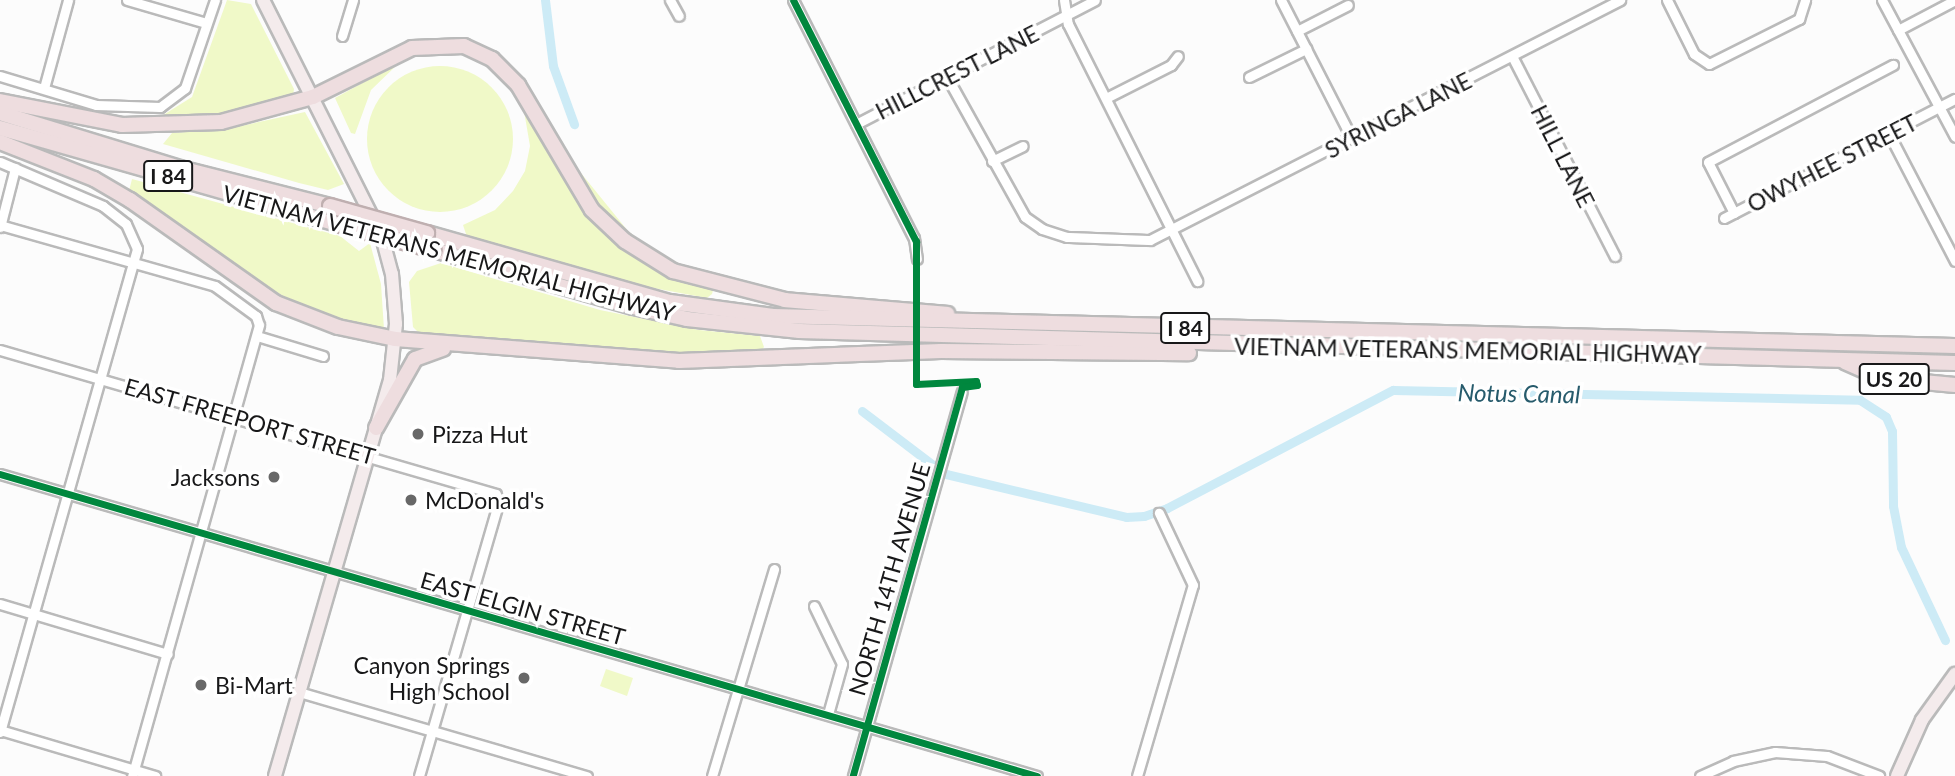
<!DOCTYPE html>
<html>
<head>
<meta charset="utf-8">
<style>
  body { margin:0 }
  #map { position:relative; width:1955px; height:776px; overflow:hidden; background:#fcfcfc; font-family:Lato,sans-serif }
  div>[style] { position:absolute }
  .green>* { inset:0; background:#f0f9c8 }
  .round { border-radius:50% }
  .canal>* { height:9px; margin:-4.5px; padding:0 4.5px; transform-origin:4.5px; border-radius:4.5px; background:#cdebf6 }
  .roads { filter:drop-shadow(2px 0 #bababa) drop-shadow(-2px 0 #bababa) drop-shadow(0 2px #bababa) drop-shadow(0 -2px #bababa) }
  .minor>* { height:9px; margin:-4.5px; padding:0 4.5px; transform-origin:4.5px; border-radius:4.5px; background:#fff }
  .major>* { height:12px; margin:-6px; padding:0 6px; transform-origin:6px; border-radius:6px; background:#f4ebec }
  .highway>* { height:14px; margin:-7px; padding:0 7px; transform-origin:7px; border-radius:7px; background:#eedddf }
  .bridges { filter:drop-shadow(2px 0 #bfafb0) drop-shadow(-2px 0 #bfafb0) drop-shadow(0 2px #bfafb0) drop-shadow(0 -2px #bfafb0) }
  .highway-bridge>* { height:14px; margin:-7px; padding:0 7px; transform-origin:7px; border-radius:7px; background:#eedddf }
  .cycleway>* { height:7px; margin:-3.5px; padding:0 3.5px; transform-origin:3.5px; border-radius:3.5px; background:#00873e }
  .dots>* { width:19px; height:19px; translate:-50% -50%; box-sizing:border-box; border:4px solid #fff; border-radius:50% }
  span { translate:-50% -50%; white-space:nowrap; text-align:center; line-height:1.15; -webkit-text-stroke:7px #fff; paint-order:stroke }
  .shield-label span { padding:2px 5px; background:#fff; border:2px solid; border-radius:5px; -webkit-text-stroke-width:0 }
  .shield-label { font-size:21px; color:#181819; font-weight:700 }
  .street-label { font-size:23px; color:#181819 }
  .poi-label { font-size:23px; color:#181819 }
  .left { translate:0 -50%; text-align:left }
  .right { translate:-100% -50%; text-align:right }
  .water-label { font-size:24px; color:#275b6c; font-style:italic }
</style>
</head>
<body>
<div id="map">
  <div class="green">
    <div style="clip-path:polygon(227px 0,251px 4px,294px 89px,293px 96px,224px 116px,161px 121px,160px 117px,192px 97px)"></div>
    <div style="clip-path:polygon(399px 63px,371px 90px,355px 134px,351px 133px,335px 98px)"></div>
    <div class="round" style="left:367px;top:66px;width:146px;height:146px"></div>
    <div style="clip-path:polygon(529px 109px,628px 231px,660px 256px,714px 287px,712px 294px,707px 298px,648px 287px,467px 237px,463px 225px,495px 210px,513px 191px,525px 171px,530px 146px,524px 111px)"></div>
    <div style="clip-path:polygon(305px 112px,344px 184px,328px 190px,299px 183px,163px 144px,172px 133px,227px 129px)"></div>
    <div style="clip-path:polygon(132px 179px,340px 236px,359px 251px,370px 243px,381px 284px,384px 329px,379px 331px,305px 308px,256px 281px,129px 191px)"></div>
    <div style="clip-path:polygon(441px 263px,600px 310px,699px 330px,760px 336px,764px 347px,759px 354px,692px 355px,420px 334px,413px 327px,409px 282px,417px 271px)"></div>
    <div style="clip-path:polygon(606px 669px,633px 678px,627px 696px,600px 686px)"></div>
  </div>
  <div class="canal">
    <div style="left:545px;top:0;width:66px;rotate:83.1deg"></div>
    <div style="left:553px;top:66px;width:62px;rotate:70.1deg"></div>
    <div style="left:862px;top:411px;width:96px;rotate:37.3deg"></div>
    <div style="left:946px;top:474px;width:185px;rotate:13.4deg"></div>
    <div style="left:1126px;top:517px;width:18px;rotate:-3deg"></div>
    <div style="left:1144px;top:516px;width:24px;rotate:-19deg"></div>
    <div style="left:1167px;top:508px;width:255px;rotate:-27.6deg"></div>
    <div style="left:1393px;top:390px;width:467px;rotate:1.2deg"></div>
    <div style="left:1860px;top:400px;width:31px;rotate:33deg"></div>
    <div style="left:1886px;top:417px;width:15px;rotate:67deg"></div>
    <div style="left:1892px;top:431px;width:75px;rotate:89.2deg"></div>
    <div style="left:1893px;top:506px;width:42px;rotate:79deg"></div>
    <div style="left:1901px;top:547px;width:103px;rotate:64.7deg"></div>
  </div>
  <div class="roads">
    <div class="minor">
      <div style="left:127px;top:0;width:82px;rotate:16.2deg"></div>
      <div style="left:670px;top:0;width:18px;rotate:61deg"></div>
      <div style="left:793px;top:0;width:267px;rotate:63.1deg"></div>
      <div style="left:914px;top:238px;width:21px;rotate:82deg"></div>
      <div style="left:1064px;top:0;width:24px;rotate:81deg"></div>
      <div style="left:1068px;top:24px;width:288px;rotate:63.3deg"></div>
      <div style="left:1281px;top:0;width:156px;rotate:62.9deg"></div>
      <div style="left:1667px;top:0;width:60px;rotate:63.4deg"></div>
      <div style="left:1694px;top:54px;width:18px;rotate:34deg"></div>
      <div style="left:1709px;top:64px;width:101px;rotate:-26.6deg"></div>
      <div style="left:1799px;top:19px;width:20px;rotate:-72deg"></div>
      <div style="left:1882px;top:0;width:155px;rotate:61.9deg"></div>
      <div style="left:1898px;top:30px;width:64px;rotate:-27.8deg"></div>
      <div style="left:1297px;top:31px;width:57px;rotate:-27deg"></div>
      <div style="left:342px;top:36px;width:38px;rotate:-73deg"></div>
      <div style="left:1512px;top:56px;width:225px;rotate:62.8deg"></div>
      <div style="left:0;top:76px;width:100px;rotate:16.8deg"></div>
      <div style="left:96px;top:105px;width:64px;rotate:1.8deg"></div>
      <div style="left:160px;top:107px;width:31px;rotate:-37deg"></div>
      <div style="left:185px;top:88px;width:93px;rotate:-71.2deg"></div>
      <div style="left:947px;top:77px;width:160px;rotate:60.9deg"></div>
      <div style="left:1025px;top:217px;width:21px;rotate:35deg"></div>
      <div style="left:1042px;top:229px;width:26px;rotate:18deg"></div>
      <div style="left:1067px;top:237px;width:83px;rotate:2.1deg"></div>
      <div style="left:1150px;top:240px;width:528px;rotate:-27.05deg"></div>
      <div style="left:1249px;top:77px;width:64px;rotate:-26.2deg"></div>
      <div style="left:44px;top:88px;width:91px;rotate:-74.7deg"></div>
      <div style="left:1106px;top:98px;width:73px;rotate:-26.9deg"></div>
      <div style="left:1171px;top:65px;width:11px;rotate:-52deg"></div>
      <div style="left:856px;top:124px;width:269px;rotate:-27.4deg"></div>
      <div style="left:1889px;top:134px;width:143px;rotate:62.5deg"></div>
      <div style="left:992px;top:161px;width:34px;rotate:-26deg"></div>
      <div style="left:0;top:162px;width:112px;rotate:23.1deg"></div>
      <div style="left:103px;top:206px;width:29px;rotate:38deg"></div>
      <div style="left:126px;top:224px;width:27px;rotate:66deg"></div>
      <div style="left:137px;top:249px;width:502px;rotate:105.84deg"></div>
      <div style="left:1734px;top:213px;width:57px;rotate:-117deg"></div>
      <div style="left:1708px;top:162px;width:209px;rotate:-27.7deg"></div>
      <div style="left:1724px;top:218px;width:260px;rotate:-27.3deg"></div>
      <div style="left:0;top:225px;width:223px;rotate:15.8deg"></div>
      <div style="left:215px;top:286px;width:51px;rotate:36.2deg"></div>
      <div style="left:256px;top:316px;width:9px;rotate:72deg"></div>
      <div style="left:259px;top:325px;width:469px;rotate:105.7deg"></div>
      <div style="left:0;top:227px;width:61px;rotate:-75.7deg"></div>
      <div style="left:257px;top:336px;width:69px;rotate:16.9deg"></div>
      <div style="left:0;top:350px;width:516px;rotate:16.19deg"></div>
      <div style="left:496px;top:494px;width:10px;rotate:79deg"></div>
      <div style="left:498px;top:504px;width:283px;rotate:106.2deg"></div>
      <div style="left:0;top:474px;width:1080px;rotate:16.24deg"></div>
      <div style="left:0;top:604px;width:175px;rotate:16.6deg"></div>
      <div style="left:814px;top:606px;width:64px;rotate:64.2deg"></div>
      <div style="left:842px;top:664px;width:52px;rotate:105.6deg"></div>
      <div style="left:299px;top:692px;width:300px;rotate:16.3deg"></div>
      <div style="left:0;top:730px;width:162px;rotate:16.5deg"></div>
      <div style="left:712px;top:776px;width:216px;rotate:-73.3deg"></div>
      <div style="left:853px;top:776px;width:399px;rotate:-74.2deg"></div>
      <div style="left:1137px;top:776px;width:199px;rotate:-73.7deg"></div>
      <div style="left:1193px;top:585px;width:80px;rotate:-115.3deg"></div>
      <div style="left:1700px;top:776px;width:36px;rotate:-24deg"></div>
      <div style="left:1733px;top:761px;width:43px;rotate:-12.1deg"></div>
      <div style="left:1775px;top:752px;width:52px;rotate:4.4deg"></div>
      <div style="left:1827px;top:756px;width:56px;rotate:21deg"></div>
    </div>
    <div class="major">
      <div style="left:263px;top:0;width:265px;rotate:63.3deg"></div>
      <div style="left:382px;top:237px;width:38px;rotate:75deg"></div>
      <div style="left:392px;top:274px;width:50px;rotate:85.4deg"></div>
      <div style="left:396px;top:324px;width:56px;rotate:96.1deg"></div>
      <div style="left:390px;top:380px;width:412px;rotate:106.2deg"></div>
      <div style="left:1897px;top:776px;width:61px;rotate:-65.9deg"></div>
      <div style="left:1922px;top:720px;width:57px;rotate:-54.3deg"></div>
    </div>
    <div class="highway">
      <div style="left:0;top:101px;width:124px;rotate:11.1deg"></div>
      <div style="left:122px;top:125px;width:99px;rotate:-1.7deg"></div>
      <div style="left:221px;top:122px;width:95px;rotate:-15.2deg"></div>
      <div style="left:313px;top:97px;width:110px;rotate:-26.3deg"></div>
      <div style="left:412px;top:48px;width:52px;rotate:-2.2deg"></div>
      <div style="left:464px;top:46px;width:31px;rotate:25deg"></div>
      <div style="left:492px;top:59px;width:37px;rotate:45deg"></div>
      <div style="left:518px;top:85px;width:145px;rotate:59.4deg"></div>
      <div style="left:592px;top:210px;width:45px;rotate:43.2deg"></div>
      <div style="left:625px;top:241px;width:57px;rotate:32deg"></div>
      <div style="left:673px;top:271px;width:116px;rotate:14.5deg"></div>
      <div style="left:785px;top:300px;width:163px;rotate:4.9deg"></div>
      <div style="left:0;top:113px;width:188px;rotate:17deg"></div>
      <div style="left:180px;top:168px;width:155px;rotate:14.2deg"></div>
      <div style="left:0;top:128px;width:350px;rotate:15.9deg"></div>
      <div style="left:0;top:142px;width:101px;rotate:21.5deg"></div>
      <div style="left:94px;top:179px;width:42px;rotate:30.3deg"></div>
      <div style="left:130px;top:200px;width:179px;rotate:35.2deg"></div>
      <div style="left:276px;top:303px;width:66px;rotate:21.2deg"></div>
      <div style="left:338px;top:327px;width:58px;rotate:11.9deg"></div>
      <div style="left:395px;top:339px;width:285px;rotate:4.4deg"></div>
      <div style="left:679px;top:361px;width:262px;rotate:-2.2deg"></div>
      <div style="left:941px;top:351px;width:248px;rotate:0.5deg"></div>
      <div style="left:427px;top:233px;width:253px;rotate:15.9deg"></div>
      <div style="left:670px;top:302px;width:104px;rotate:7.7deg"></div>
      <div style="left:773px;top:316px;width:1182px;rotate:1.45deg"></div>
      <div style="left:434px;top:250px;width:207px;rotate:16deg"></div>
      <div style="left:633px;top:307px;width:55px;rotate:12.5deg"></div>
      <div style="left:687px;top:319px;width:113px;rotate:6.1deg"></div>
      <div style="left:799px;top:331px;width:1156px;rotate:1.59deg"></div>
      <div style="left:1845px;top:362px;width:39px;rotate:24deg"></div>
      <div style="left:1881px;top:378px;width:74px;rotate:5.4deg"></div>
      <div style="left:376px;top:428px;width:79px;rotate:-60.5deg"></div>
      <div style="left:415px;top:359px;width:30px;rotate:-20deg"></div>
    </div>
  </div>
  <div class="bridges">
    <div class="highway-bridge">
      <div style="left:330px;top:206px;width:101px;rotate:15.6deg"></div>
      <div style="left:337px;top:224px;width:100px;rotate:15deg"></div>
    </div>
  </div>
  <div class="cycleway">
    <div style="left:793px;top:0;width:271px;rotate:63deg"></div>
    <div style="left:916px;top:241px;width:143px;rotate:90deg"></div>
    <div style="left:916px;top:384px;width:60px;rotate:-2.9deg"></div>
    <div style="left:976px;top:381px;width:4px;rotate:76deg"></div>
    <div style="left:977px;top:385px;width:15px;rotate:172deg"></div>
    <div style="left:962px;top:387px;width:404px;rotate:105.7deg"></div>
    <div style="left:0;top:474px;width:1080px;rotate:16.24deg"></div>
  </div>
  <div class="dots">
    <div style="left:418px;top:434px;background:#686868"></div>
    <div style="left:274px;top:477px;background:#686868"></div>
    <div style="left:411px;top:500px;background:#686868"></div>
    <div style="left:524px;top:678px;background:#686868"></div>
    <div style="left:201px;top:685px;background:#686868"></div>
  </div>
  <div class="shield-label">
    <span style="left:168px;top:176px">I 84</span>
    <span style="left:1185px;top:328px">I 84</span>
    <span style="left:1894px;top:379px">US 20</span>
  </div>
  <div class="street-label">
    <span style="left:957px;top:72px;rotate:-27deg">HILLCREST LANE</span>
    <span style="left:1398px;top:115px;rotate:-27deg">SYRINGA LANE</span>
    <span style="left:1563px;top:156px;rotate:63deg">HILL LANE</span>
    <span style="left:1832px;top:163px;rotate:-27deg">OWYHEE STREET</span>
    <span style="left:449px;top:253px;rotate:15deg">VIETNAM VETERANS MEMORIAL HIGHWAY</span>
    <span style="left:1468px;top:350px;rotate:1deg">VIETNAM VETERANS MEMORIAL HIGHWAY</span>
    <span style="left:250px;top:421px;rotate:16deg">EAST FREEPORT STREET</span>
    <span style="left:889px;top:579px;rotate:-74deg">NORTH 14TH AVENUE</span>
    <span style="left:523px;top:608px;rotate:16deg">EAST ELGIN STREET</span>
  </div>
  <div class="poi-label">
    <span class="left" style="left:432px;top:434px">Pizza Hut</span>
    <span class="right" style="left:260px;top:477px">Jacksons</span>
    <span class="left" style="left:425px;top:500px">McDonald's</span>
    <span class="right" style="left:510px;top:678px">Canyon Springs<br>High School</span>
    <span class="left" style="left:215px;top:685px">Bi-Mart</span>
  </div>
  <div class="water-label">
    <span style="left:1519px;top:393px;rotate:1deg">Notus Canal</span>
  </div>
</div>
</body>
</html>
